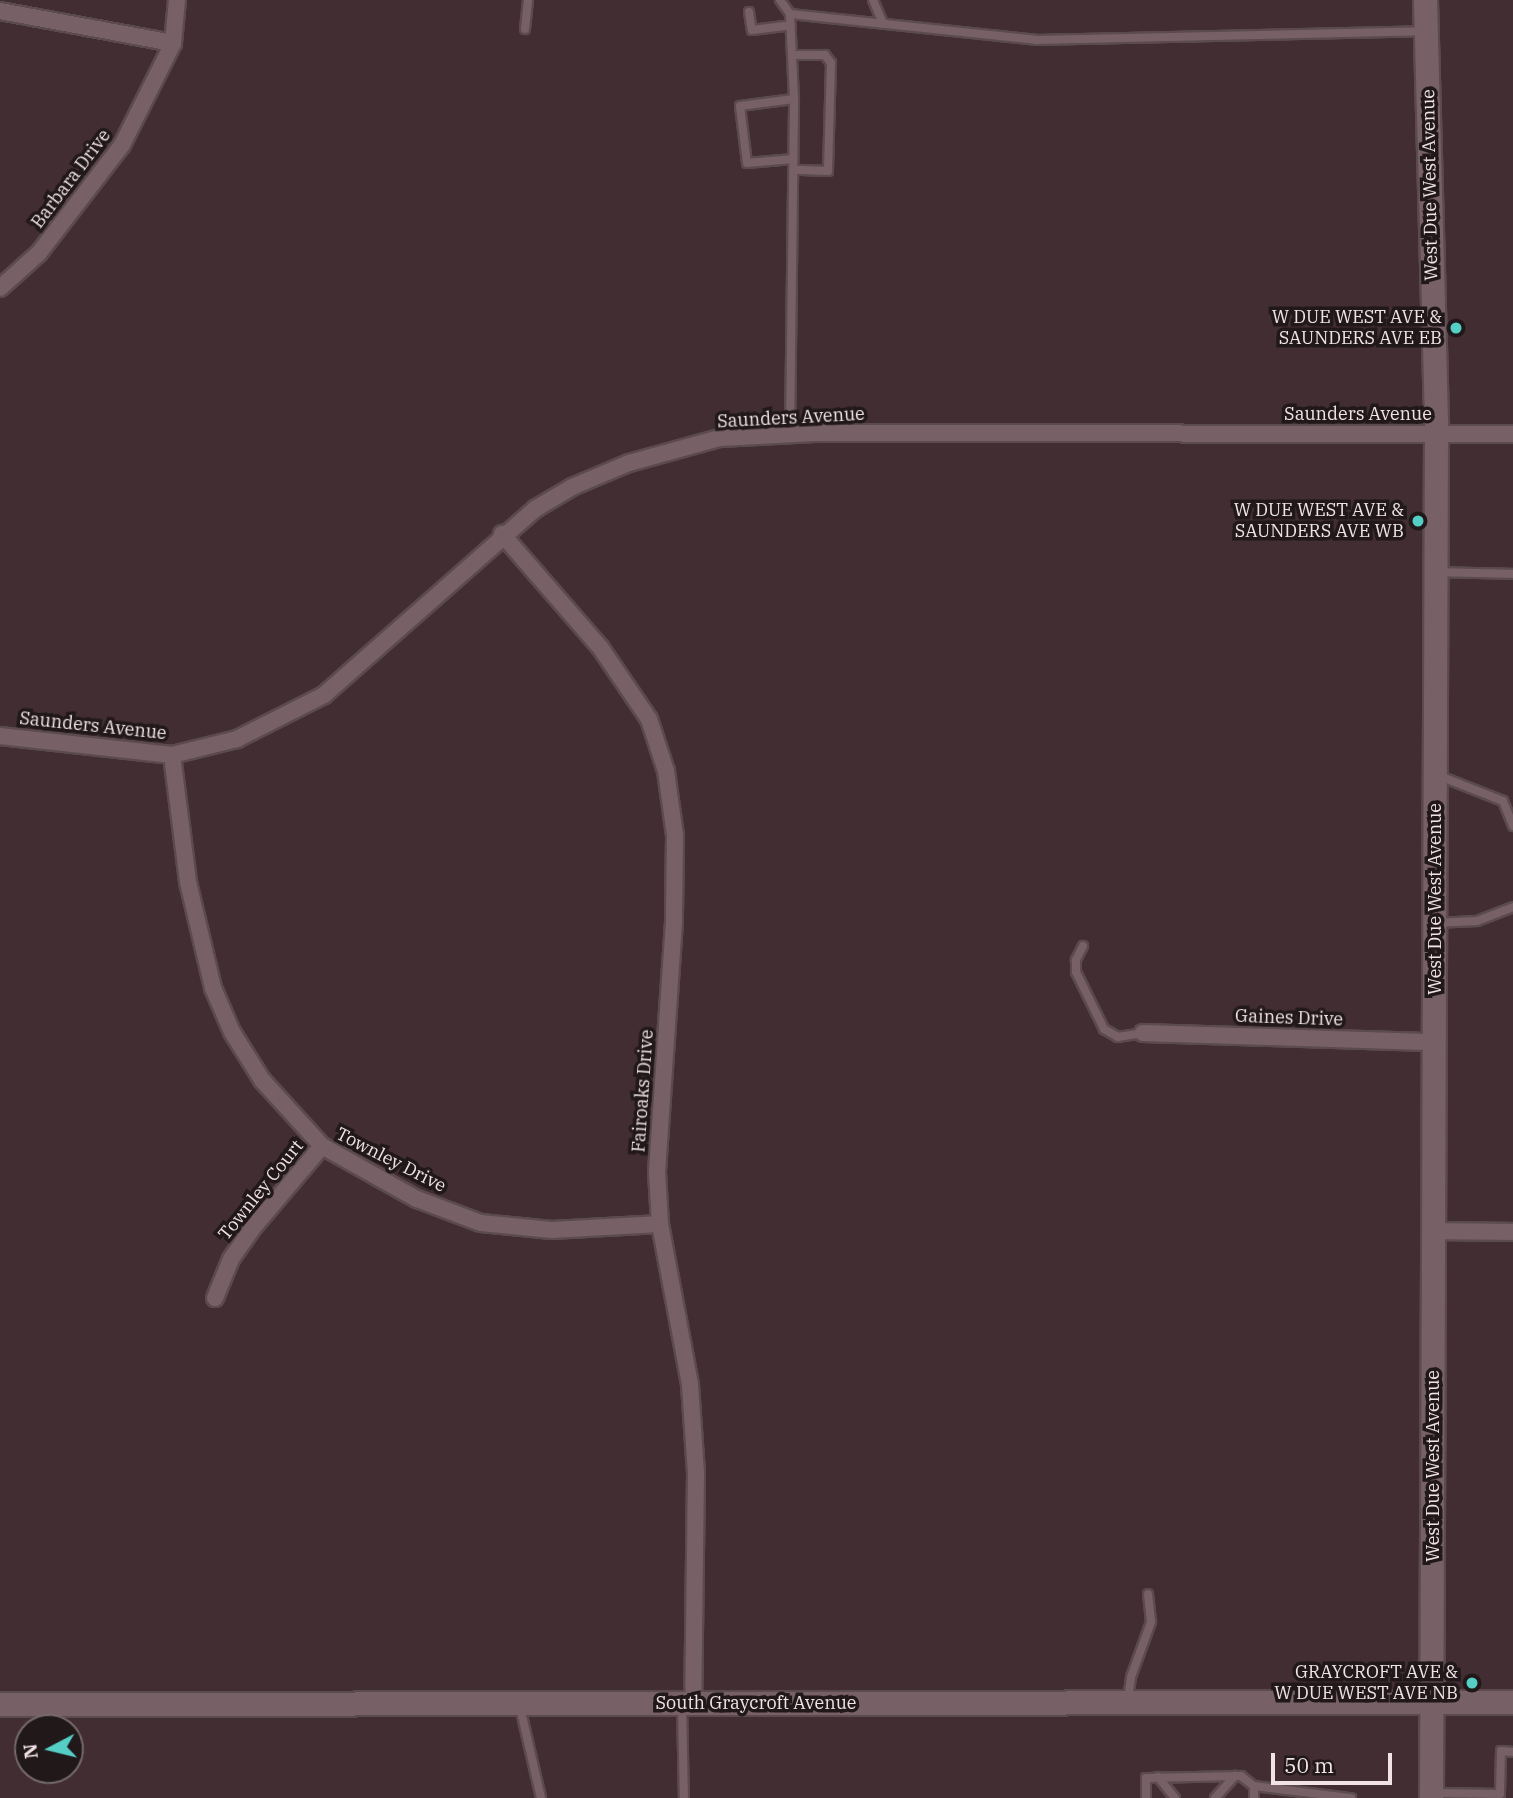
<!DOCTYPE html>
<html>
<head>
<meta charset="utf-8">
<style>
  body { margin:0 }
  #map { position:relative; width:1513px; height:1798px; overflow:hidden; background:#412d32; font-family:"IBM Plex Serif",serif }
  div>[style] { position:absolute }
  .roads { filter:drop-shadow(2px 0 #5b4a4f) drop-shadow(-2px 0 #5b4a4f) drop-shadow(0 2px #5b4a4f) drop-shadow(0 -2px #5b4a4f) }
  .lane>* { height:8px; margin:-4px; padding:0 4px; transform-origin:4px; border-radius:4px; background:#776167 }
  .street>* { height:16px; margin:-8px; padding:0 8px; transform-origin:8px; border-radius:8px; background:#776167 }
  .secondary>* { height:23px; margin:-11.5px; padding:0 11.5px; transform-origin:11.5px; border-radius:11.5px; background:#776167 }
  .dots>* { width:19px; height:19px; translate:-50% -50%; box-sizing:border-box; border:4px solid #21181a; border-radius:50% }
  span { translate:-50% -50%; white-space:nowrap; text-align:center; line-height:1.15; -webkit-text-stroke:7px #21181a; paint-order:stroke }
  .street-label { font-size:18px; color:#f0e2e6 }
  .poi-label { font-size:18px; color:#f0e2e6 }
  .right { translate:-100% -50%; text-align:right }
  .north { position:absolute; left:14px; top:1714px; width:70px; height:70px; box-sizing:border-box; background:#21181a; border:2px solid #74696c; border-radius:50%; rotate:263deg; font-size:19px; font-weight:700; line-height:28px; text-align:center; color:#f0e2e6 }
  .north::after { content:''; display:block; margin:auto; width:24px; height:32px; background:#55cec5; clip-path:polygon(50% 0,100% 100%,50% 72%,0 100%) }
  .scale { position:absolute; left:1271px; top:1753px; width:121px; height:32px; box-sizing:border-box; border:4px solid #f0e2e6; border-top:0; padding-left:9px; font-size:21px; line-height:24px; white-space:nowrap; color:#f0e2e6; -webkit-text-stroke:5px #21181a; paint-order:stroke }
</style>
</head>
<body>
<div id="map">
  <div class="roads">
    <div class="lane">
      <div style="left:780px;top:0;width:17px;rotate:54deg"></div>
      <div style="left:790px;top:14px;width:247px;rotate:6deg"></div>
      <div style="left:1036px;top:40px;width:387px;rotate:-1.3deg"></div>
      <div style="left:873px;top:0;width:26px;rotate:67deg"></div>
      <div style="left:749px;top:12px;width:18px;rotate:81deg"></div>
      <div style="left:752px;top:30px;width:39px;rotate:-7deg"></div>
      <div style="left:525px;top:29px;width:29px;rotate:-84deg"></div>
      <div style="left:793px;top:55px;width:32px"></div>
      <div style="left:825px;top:55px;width:10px;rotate:53deg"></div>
      <div style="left:831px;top:63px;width:108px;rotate:91.6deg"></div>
      <div style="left:828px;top:171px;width:34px;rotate:-178deg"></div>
      <div style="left:793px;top:159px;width:46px;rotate:175deg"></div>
      <div style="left:747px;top:163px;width:57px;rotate:-97deg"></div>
      <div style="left:740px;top:106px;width:54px;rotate:-7.4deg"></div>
      <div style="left:790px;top:434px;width:335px;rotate:-89.3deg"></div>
      <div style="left:794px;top:99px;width:85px;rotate:-92.7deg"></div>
      <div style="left:1439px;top:572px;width:74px;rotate:1.5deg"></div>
      <div style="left:1437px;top:775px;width:71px;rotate:21.5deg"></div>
      <div style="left:1503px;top:801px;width:27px;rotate:68deg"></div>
      <div style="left:1435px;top:923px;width:42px;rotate:-2.7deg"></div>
      <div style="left:1477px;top:921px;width:39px;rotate:-21deg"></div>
      <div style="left:1083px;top:946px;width:16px;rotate:117deg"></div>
      <div style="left:1076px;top:960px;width:12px;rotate:90deg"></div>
      <div style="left:1076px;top:972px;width:64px;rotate:63.8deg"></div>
      <div style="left:1104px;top:1029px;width:16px;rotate:30deg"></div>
      <div style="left:1118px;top:1037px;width:25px;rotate:-9deg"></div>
      <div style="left:1128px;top:1699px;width:22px;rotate:-82deg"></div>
      <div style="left:1131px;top:1677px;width:59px;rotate:-70deg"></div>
      <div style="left:1151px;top:1622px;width:28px;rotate:-96deg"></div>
      <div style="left:682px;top:1706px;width:92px;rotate:88.8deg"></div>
      <div style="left:520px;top:1707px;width:93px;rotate:77deg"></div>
      <div style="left:1158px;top:1777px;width:27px;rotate:51deg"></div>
      <div style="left:1254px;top:1786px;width:98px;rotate:7.1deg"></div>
      <div style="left:1434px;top:1793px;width:66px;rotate:0.9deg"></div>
      <div style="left:1500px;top:1794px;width:43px;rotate:-88.7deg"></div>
      <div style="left:1501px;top:1751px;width:12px;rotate:5deg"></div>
      <div style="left:1146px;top:1798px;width:20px;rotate:-90deg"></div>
      <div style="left:1146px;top:1778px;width:95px;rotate:-1.2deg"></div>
      <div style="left:1241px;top:1776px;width:16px;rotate:38deg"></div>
      <div style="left:1254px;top:1786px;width:12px;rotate:90deg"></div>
      <div style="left:1215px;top:1798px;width:30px;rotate:-48deg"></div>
    </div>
    <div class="street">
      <div style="left:0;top:11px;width:176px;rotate:10.5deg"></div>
      <div style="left:0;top:288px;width:52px;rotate:-41.9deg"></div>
      <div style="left:39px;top:253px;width:136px;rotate:-52.5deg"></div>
      <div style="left:122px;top:145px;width:114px;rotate:-63.4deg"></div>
      <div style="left:173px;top:43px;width:43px;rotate:-84.7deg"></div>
      <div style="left:502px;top:534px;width:150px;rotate:49.1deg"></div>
      <div style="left:600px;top:647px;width:87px;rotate:55.8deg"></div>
      <div style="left:649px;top:719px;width:55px;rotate:71.9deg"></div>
      <div style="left:666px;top:771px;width:66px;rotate:82.1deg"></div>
      <div style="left:675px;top:836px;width:86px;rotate:90.7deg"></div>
      <div style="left:674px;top:922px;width:251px;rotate:93.9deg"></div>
      <div style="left:657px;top:1172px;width:52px;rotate:86.7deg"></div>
      <div style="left:660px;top:1224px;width:164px;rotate:79.4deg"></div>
      <div style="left:690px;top:1385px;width:88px;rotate:86.1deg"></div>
      <div style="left:696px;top:1473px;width:230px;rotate:90.7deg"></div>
      <div style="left:0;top:736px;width:173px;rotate:6.3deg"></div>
      <div style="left:172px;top:755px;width:67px;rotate:-13.8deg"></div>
      <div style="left:237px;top:739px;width:97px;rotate:-26.8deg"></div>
      <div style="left:324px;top:695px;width:281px;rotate:-41.4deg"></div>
      <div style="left:535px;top:509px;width:43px;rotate:-30.7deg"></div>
      <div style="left:572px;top:487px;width:62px;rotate:-22.8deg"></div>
      <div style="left:629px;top:463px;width:94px;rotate:-15.4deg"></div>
      <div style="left:720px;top:438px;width:95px;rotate:-3deg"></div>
      <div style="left:815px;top:433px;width:698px;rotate:0.08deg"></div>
      <div style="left:172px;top:755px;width:128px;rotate:82.8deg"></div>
      <div style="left:188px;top:882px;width:109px;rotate:76.7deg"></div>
      <div style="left:213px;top:988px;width:48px;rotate:66.6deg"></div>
      <div style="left:232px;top:1032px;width:57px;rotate:58deg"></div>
      <div style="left:262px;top:1080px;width:89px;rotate:47.7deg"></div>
      <div style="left:322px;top:1146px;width:109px;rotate:29.2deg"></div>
      <div style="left:417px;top:1199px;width:68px;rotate:20.6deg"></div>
      <div style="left:481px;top:1223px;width:71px;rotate:5.6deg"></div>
      <div style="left:552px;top:1230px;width:108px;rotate:-3.2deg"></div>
      <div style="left:1143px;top:1033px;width:292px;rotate:1.8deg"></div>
      <div style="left:1434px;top:1231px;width:79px;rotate:0.7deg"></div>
      <div style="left:215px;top:1298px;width:42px;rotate:-67.7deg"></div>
      <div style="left:231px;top:1259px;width:35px;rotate:-55deg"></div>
      <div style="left:251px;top:1230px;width:110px;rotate:-49.8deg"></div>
    </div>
    <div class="secondary">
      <div style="left:1425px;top:0;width:434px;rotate:88.5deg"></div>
      <div style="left:1436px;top:434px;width:1364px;rotate:90.21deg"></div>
      <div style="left:0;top:1704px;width:1513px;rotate:-0.08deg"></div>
    </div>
  </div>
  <div class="dots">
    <div style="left:1456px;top:328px;background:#55cec5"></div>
    <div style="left:1418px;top:521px;background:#55cec5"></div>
    <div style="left:1472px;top:1683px;background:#55cec5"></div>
  </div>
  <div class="street-label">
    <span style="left:71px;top:179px;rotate:-53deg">Barbara Drive</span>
    <span style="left:1430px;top:185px;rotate:-91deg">West Due West Avenue</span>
    <span style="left:1358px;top:414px">Saunders Avenue</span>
    <span style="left:791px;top:418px;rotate:-3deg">Saunders Avenue</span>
    <span style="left:93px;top:726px;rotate:6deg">Saunders Avenue</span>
    <span style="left:1435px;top:899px;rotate:-90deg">West Due West Avenue</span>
    <span style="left:1289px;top:1018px;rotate:2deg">Gaines Drive</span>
    <span style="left:643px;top:1091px;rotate:-86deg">Fairoaks Drive</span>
    <span style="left:391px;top:1160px;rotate:27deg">Townley Drive</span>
    <span style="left:261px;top:1190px;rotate:-51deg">Townley Court</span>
    <span style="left:1433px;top:1466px;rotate:-90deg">West Due West Avenue</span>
    <span style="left:756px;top:1703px">South Graycroft Avenue</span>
  </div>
  <div class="poi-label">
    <span class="right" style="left:1442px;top:328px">W DUE WEST AVE &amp;<br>SAUNDERS AVE EB</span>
    <span class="right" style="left:1404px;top:521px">W DUE WEST AVE &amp;<br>SAUNDERS AVE WB</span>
    <span class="right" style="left:1458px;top:1683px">GRAYCROFT AVE &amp;<br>W DUE WEST AVE NB</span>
  </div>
  <div class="north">N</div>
  <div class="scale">50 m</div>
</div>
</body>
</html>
